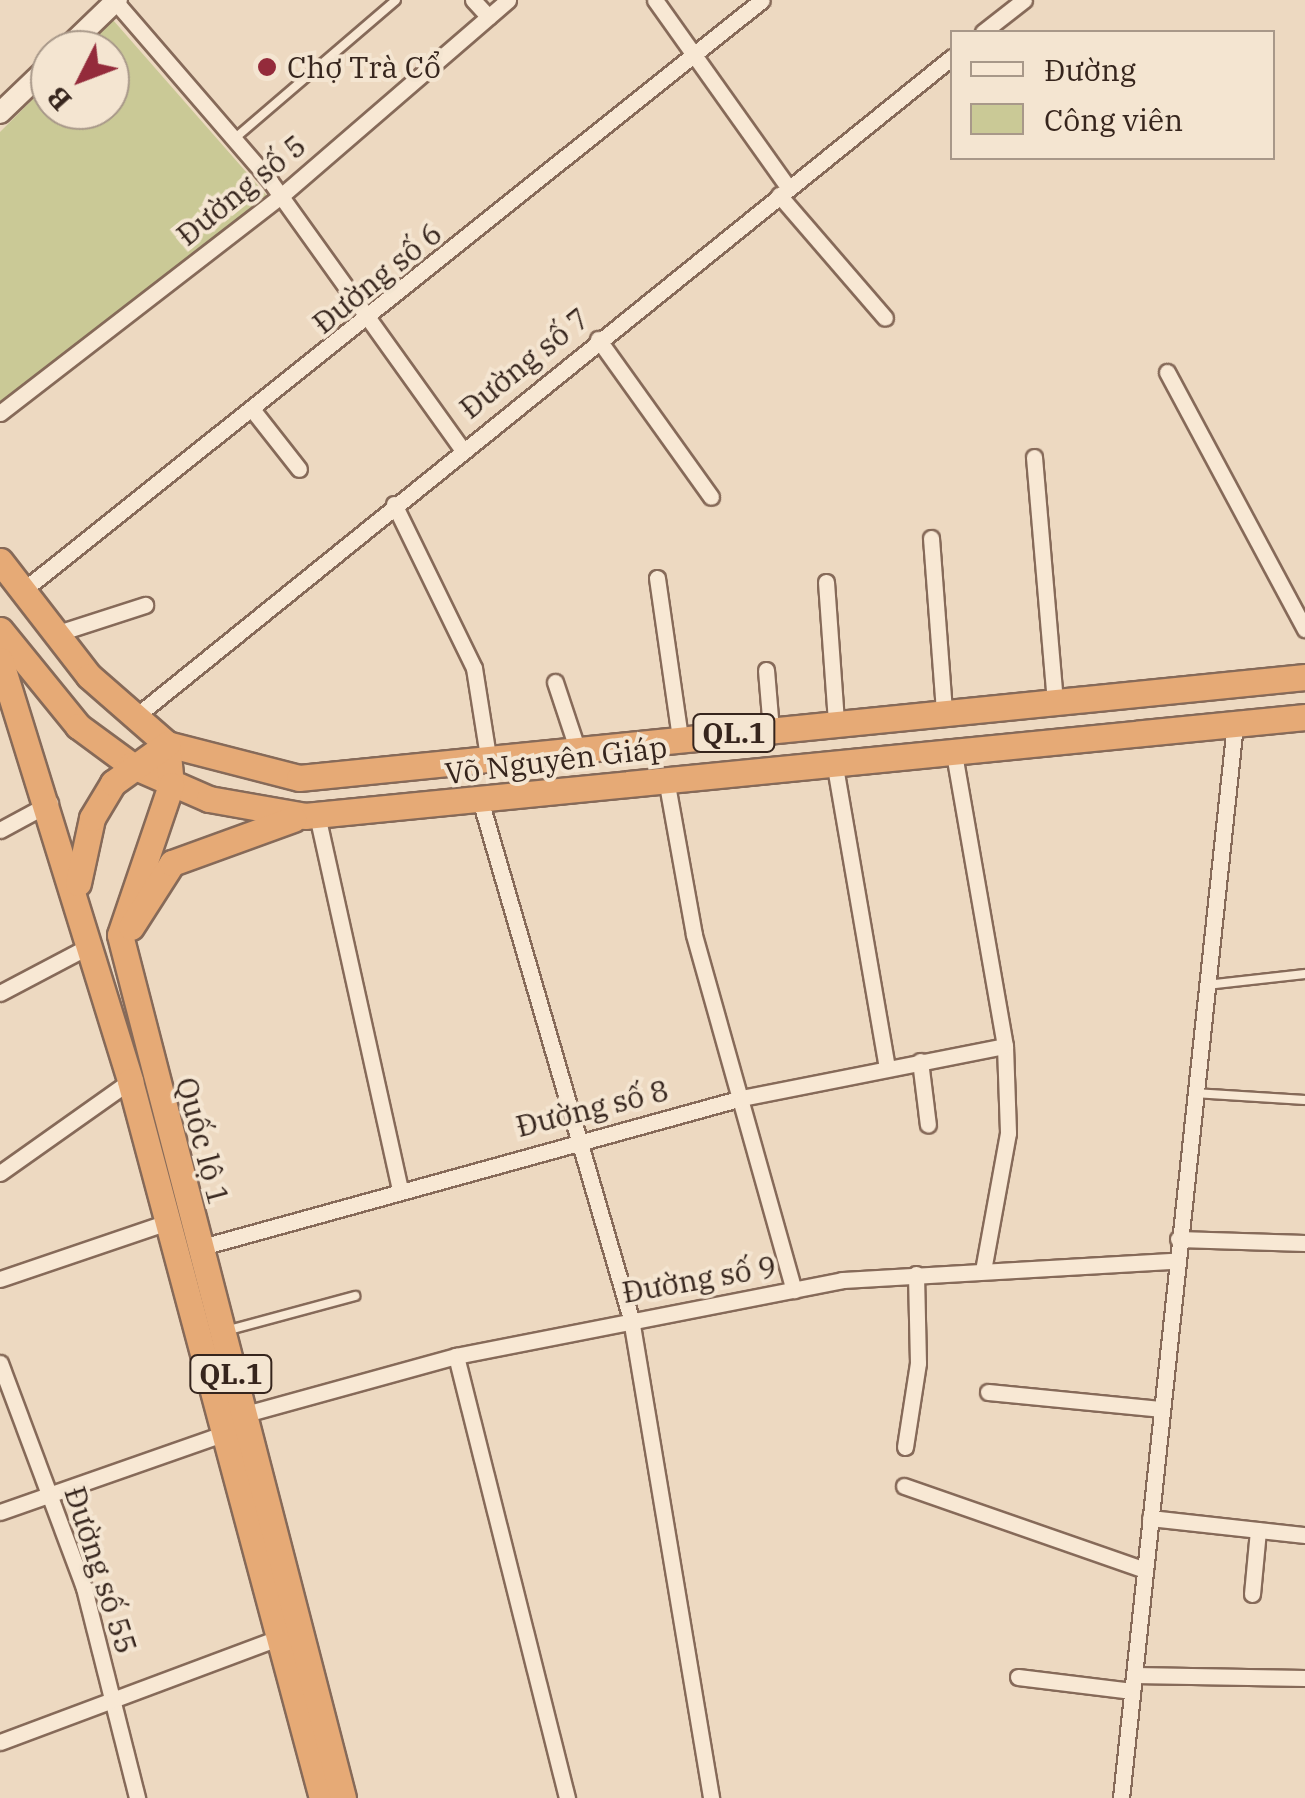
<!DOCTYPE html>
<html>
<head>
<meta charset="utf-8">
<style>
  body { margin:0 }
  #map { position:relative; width:1305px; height:1798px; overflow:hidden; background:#edd9c1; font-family:"IBM Plex Serif",serif }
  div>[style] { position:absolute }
  .green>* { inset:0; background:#cac996 }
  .roads { filter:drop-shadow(2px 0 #866a59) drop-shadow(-2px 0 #866a59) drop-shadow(0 2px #866a59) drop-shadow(0 -2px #866a59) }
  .service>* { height:8px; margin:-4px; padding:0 4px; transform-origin:4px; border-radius:4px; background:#f8e8d4 }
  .minor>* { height:15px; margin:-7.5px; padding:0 7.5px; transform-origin:7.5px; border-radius:7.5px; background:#f8e8d4 }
  .tertiary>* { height:20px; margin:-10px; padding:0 10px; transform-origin:10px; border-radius:10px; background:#f8e8d4 }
  .trunk>* { height:25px; margin:-12.5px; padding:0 12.5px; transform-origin:12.5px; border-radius:12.5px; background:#e6aa76 }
  .dots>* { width:28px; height:28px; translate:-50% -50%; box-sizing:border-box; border:5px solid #f4e5d1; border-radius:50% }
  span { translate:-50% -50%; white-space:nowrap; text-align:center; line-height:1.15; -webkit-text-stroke:8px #f4e5d1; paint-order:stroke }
  .shield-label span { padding:2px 8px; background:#f4e5d1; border:2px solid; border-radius:8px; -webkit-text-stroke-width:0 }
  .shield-label { font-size:28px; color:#36251d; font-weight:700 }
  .poi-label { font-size:30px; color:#36251d }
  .left { translate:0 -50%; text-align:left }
  .street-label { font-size:30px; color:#36251d }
  .legend { position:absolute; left:950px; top:30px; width:325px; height:130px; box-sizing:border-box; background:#f4e5d1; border:2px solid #a89889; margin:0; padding:12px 18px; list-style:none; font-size:30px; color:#36251d }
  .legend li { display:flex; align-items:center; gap:20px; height:50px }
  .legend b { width:50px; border:2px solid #a89889 }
  .north { position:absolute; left:30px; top:30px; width:100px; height:100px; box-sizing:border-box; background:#f4e5d1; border:2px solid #a89889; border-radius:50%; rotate:228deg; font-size:28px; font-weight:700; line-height:40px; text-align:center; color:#36251d }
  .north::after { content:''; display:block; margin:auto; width:35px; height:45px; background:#942b3b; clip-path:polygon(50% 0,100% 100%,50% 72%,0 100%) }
</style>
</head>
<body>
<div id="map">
  <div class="green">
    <div style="clip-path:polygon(113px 20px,268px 197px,0 404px,0 132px,50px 82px,50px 110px,110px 110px,110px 50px,83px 50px)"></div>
  </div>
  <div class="roads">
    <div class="service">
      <div style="left:234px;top:139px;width:213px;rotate:-40.6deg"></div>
      <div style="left:1206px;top:985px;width:100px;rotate:-6.3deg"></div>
      <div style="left:1194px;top:1093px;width:111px;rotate:3.6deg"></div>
      <div style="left:225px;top:1331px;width:135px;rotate:-15.1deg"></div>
    </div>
    <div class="minor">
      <div style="left:114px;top:0;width:239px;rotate:49.2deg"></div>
      <div style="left:270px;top:181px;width:328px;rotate:54.4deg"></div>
      <div style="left:473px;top:0;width:23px;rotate:47deg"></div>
      <div style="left:655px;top:0;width:229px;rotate:54.6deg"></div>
      <div style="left:983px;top:32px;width:52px;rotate:-38deg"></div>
      <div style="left:779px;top:195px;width:162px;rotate:49.2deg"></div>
      <div style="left:598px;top:339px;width:194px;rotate:54.4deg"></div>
      <div style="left:1167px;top:372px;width:292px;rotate:61.8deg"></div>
      <div style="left:0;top:413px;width:355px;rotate:-37.7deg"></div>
      <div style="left:281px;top:196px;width:300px;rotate:-40.8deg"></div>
      <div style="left:255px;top:413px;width:71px;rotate:51.8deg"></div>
      <div style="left:1034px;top:457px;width:246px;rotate:85.1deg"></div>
      <div style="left:394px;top:504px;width:182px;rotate:64deg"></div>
      <div style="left:474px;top:668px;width:89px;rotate:81deg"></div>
      <div style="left:931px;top:538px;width:174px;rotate:85.7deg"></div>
      <div style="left:657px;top:578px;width:162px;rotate:81.8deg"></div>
      <div style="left:826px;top:582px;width:141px;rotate:85.9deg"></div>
      <div style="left:21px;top:592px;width:948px;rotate:-38.62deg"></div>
      <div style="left:52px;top:635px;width:98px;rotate:-17.9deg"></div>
      <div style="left:766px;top:670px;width:59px;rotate:85.2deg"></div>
      <div style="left:555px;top:682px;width:70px;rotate:71.6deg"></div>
      <div style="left:135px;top:717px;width:1050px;rotate:-38.93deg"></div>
      <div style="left:953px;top:748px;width:303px;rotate:80.1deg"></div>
      <div style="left:1005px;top:1046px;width:87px;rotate:88deg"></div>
      <div style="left:1008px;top:1133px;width:140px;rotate:100.3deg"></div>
      <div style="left:834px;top:761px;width:311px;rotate:80.2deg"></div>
      <div style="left:666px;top:779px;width:158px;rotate:79.8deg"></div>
      <div style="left:694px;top:935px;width:369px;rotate:74.3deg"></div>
      <div style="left:481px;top:803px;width:537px;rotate:73.79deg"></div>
      <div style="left:631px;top:1319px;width:486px;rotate:80.5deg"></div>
      <div style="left:317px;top:815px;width:380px;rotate:77.5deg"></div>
      <div style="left:0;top:830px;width:57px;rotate:-28.4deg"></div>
      <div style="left:0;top:993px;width:101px;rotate:-27.8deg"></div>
      <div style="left:920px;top:1061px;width:64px;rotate:82.9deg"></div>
      <div style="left:0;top:1173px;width:159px;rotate:-35.3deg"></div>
      <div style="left:1178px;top:1239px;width:127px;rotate:1.8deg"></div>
      <div style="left:198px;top:1248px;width:564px;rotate:-15.42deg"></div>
      <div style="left:742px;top:1098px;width:268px;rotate:-11.2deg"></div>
      <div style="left:0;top:1279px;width:176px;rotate:-18.8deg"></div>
      <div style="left:456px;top:1356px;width:456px;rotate:75.9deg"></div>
      <div style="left:0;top:1363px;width:240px;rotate:69.5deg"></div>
      <div style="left:84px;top:1588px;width:217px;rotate:75.8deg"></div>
      <div style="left:988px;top:1392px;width:173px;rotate:5.6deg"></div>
      <div style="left:242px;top:1415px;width:222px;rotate:-15.4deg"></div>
      <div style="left:456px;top:1356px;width:393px;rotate:-11.1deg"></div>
      <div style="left:842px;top:1280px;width:334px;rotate:-3.3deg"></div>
      <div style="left:905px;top:1447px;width:85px;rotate:-81.2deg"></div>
      <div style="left:918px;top:1363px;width:89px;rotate:-91.3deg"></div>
      <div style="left:904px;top:1486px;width:255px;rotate:19.2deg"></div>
      <div style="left:0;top:1512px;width:236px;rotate:-19.3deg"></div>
      <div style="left:1150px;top:1518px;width:156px;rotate:6.3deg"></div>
      <div style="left:1252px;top:1594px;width:64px;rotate:-84.6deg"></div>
      <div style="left:1134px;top:1675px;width:171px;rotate:1deg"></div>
      <div style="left:1018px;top:1677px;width:115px;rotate:7deg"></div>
      <div style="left:0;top:1742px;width:300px;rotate:-20.5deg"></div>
      <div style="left:1121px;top:1798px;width:1080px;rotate:-83.94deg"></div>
    </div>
    <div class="tertiary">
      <div style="left:65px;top:50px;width:72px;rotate:-43.9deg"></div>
      <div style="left:0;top:113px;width:69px;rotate:-43.8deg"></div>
    </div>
    <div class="trunk">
      <div style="left:0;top:561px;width:145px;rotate:52.3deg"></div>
      <div style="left:89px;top:676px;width:103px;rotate:41.1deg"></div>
      <div style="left:167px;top:744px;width:136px;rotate:14.4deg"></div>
      <div style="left:299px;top:778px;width:1011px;rotate:-5.73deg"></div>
      <div style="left:0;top:630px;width:124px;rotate:50.9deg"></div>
      <div style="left:78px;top:726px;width:66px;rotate:36.3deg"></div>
      <div style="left:131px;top:765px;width:85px;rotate:23.6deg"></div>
      <div style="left:209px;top:799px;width:97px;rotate:10deg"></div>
      <div style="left:305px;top:816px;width:1005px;rotate:-5.65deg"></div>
      <div style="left:0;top:660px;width:441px;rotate:72.8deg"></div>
      <div style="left:130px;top:1081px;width:742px;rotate:75.01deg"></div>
      <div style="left:167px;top:744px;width:41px;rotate:84.4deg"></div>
      <div style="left:171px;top:785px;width:158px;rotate:108.8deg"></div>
      <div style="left:120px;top:935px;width:891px;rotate:75.51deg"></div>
      <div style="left:78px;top:883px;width:66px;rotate:-77.8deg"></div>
      <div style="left:92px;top:818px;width:41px;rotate:-59deg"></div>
      <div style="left:113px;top:783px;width:67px;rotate:-35.8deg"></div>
      <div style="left:131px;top:927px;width:76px;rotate:-57.4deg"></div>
      <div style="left:172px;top:863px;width:129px;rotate:-20deg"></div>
    </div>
  </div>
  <div class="dots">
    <div style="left:267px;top:67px;background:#942b3b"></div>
  </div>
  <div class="shield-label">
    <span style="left:734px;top:733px">QL.1</span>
    <span style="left:231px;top:1374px">QL.1</span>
  </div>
  <div class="poi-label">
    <span class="left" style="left:287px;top:67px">Chợ Trà Cổ</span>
  </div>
  <div class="street-label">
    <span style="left:241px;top:190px;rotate:-39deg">Đường số 5</span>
    <span style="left:377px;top:278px;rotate:-39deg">Đường số 6</span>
    <span style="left:524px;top:363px;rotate:-39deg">Đường số 7</span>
    <span style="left:556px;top:760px;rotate:-7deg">Võ Nguyên Giáp</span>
    <span style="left:592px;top:1108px;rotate:-14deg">Đường số 8</span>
    <span style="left:203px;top:1141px;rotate:75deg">Quốc lộ 1</span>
    <span style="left:699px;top:1279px;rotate:-10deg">Đường số 9</span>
    <span style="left:101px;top:1570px;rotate:72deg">Đường số 55</span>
  </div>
  <ul class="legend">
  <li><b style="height:12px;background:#f8e8d4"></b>Đường</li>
  <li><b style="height:28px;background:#cac996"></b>Công viên</li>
  </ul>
  <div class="north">B</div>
</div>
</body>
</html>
